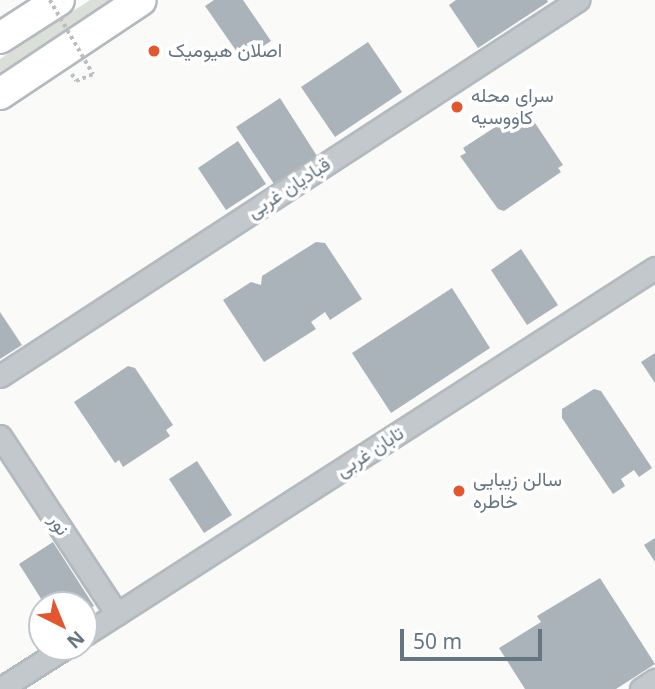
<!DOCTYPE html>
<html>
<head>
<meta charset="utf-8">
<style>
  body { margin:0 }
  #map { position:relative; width:655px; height:689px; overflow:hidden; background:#fafaf8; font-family:"Noto Sans",Vazirmatn,sans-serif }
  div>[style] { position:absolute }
  .green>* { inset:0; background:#dadfd7 }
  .building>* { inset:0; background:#aab3b9 }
  .path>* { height:3.5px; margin-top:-1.75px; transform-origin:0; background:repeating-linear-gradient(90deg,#bbbfc2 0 3.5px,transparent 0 7px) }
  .roads { filter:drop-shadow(2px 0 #b3babf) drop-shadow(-2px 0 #b3babf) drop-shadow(0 2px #b3babf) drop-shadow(0 -2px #b3babf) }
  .minor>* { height:21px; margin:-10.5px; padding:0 10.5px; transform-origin:10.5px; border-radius:10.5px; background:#c3c8cc }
  .secondary>* { height:30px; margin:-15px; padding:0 15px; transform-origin:15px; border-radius:15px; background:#fff }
  .path-bridge>* { height:3.5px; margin-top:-1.75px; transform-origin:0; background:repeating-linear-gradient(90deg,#bbbfc2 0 3.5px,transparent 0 7px) }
  .dots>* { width:19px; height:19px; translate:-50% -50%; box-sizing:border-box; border:4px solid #fff; border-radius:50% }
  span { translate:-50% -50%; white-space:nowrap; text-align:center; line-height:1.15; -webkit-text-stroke:7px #fff; paint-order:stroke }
  .poi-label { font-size:19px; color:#657683 }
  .left { translate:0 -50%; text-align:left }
  .street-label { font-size:19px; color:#657683 }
  .north { position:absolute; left:28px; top:591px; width:70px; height:70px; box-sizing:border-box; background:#fff; border:2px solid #c1c8cd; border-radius:50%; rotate:137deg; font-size:19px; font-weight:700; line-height:28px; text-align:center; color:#657683 }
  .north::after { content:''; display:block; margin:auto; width:24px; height:32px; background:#e4572e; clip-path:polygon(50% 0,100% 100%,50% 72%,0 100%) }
  .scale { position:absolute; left:400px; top:629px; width:142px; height:32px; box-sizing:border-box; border:4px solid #657683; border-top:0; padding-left:9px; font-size:21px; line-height:24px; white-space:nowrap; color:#657683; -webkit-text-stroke:5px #fff; paint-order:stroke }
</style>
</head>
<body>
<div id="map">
  <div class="green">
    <div style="clip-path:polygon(90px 0,113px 0,0 73px,0 59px)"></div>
  </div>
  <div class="building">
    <div style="clip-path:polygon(214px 0,243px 0,271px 41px,253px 53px,247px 45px,237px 52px,205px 6px)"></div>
    <div style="clip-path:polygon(456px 0,547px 0,548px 2px,478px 48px,449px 5px)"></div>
    <div style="clip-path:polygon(368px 42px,402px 92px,335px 137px,301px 87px)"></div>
    <div style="clip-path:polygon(280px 98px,317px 156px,274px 184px,236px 127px)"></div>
    <div style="clip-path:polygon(520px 111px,524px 116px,529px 114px,563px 165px,558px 168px,561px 172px,504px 211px,498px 209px,460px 156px,466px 153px,463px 148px)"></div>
    <div style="clip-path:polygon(238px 141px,266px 184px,226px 210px,198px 168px)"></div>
    <div style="clip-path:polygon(316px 242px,325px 243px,362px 299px,330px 320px,325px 312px,311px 322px,316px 329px,264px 362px,223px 300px,251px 282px,261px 285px,262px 276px)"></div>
    <div style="clip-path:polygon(521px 249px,558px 305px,527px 325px,491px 270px)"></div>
    <div style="clip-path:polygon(452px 288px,490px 348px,391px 413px,352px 353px)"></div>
    <div style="clip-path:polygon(0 312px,22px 345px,0 359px)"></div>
    <div style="clip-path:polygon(655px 353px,655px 383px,641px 362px)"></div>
    <div style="clip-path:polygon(128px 366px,135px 368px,173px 425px,166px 430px,170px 436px,123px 467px,119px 460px,115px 463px,74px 402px)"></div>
    <div style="clip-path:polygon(594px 389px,601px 391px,652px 468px,639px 477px,634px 470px,621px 479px,625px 486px,613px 494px,562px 418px,562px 409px)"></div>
    <div style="clip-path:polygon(197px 461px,232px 515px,204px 533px,169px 479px)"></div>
    <div style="clip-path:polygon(655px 538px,655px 562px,644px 545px)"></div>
    <div style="clip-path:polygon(53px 542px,94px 606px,84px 612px,84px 605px,45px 605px,19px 564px)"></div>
    <div style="clip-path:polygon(600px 578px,655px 664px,616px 689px,525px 689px,499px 648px,541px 622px,537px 616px)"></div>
  </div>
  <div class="path">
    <div style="left:72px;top:74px;width:8px;rotate:60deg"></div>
    <div style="left:76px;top:81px;width:18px;rotate:-22deg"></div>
  </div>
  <div class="roads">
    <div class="minor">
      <div style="left:0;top:376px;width:690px;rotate:-33.04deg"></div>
      <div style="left:0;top:436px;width:213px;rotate:56.7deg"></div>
      <div style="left:84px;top:635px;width:679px;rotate:-32.73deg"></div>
      <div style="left:0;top:689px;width:78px;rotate:-32.5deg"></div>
      <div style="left:641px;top:689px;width:17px;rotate:-33deg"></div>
    </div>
    <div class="secondary">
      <div style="left:0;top:38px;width:70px;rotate:-32.8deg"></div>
      <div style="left:0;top:94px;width:169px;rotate:-33.7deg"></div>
    </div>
  </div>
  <div class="path-bridge">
    <div style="left:50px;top:0;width:86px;rotate:59.8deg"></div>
  </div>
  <div class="dots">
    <div style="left:154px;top:51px;background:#e4572e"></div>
    <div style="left:457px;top:107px;background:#e4572e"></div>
    <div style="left:459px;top:491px;background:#e4572e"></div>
  </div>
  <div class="poi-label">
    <span class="left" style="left:168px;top:51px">اصلان هیومیک</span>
    <span class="left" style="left:471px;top:107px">سرای محله<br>کاووسیه</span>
    <span class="left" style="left:473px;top:491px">سالن زیبایی<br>خاطره</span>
  </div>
  <div class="street-label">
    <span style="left:289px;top:188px;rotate:-33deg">قبادیان غربی</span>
    <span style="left:370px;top:452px;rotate:-33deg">تابان غربی</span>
    <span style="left:59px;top:525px;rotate:57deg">نور</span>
  </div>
  <div class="north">N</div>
  <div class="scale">50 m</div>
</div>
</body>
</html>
